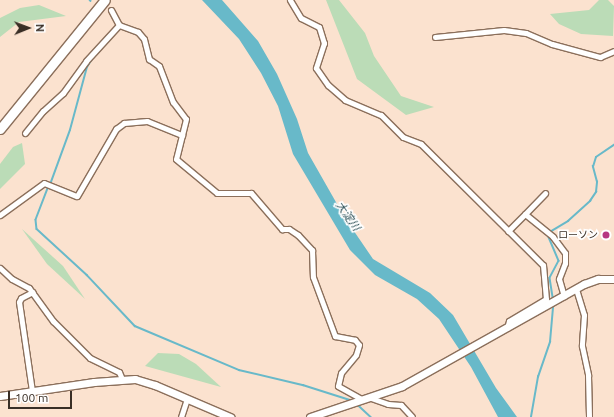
<!DOCTYPE html>
<html>
<head>
<meta charset="utf-8">
<style>
  body { margin:0 }
  #map { position:relative; width:614px; height:417px; overflow:hidden; background:#fbe2cf; font-family:Ubuntu,"Noto Sans JP",sans-serif }
  div>[style] { position:absolute }
  .green>* { inset:0; background:#bbdcb7 }
  .water>* { inset:0; background:#68b9c9 }
  .stream>* { height:1.5px; margin:-0.75px; padding:0 0.75px; transform-origin:0.75px; border-radius:0.75px; background:#68b9c9 }
  .roads { filter:drop-shadow(1px 0 #8b6f5b) drop-shadow(-1px 0 #8b6f5b) drop-shadow(0 1px #8b6f5b) drop-shadow(0 -1px #8b6f5b) }
  .street>* { height:5px; margin:-2.5px; padding:0 2.5px; transform-origin:2.5px; border-radius:2.5px; background:#fff }
  .secondary>* { height:7px; margin:-3.5px; padding:0 3.5px; transform-origin:3.5px; border-radius:3.5px; background:#fff }
  .highway>* { height:9px; margin:-4.5px; padding:0 4.5px; transform-origin:4.5px; border-radius:4.5px; background:#fff }
  .dots>* { width:11px; height:11px; translate:-50% -50%; box-sizing:border-box; border:2px solid #fff; border-radius:50% }
  span { translate:-50% -50%; white-space:nowrap; text-align:center; line-height:1.15; -webkit-text-stroke:3.5px #fff; paint-order:stroke }
  .poi-label { font-size:10px; color:#392e25 }
  .right { translate:-100% -50%; text-align:right }
  .water-label { font-size:11px; color:#163d44; font-style:italic }
  .north { position:absolute; left:8px; top:8px; width:40px; height:40px; -webkit-text-stroke:3px #fff; paint-order:stroke; rotate:89deg; font-size:11px; font-weight:700; line-height:16px; text-align:center; color:#392e25 }
  .north::after { content:''; display:block; margin:auto; width:14px; height:18px; background:#392e25; clip-path:polygon(50% 0,100% 100%,50% 72%,0 100%) }
  .scale { position:absolute; left:8px; top:391px; width:64px; height:18px; box-sizing:border-box; border:2px solid #392e25; border-top:0; padding-left:5px; font-size:12px; line-height:14px; white-space:nowrap; color:#392e25; -webkit-text-stroke:3px #fff; paint-order:stroke }
</style>
</head>
<body>
<div id="map">
  <div class="green">
    <div style="clip-path:polygon(326px 0,339px 0,365px 33px,374px 56px,401px 96px,434px 107px,406px 115px,357px 79px)"></div>
    <div style="clip-path:polygon(599px 0,608px 0,614px 6px,613px 36px,581px 34px,559px 24px,550px 14px,589px 10px)"></div>
    <div style="clip-path:polygon(39px 5px,66px 16px,19px 22px,0 37px,0 18px,20px 8px)"></div>
    <div style="clip-path:polygon(22px 143px,25px 164px,0 189px,0 164px,13px 147px)"></div>
    <div style="clip-path:polygon(22px 229px,63px 266px,85px 299px,47px 264px)"></div>
    <div style="clip-path:polygon(158px 353px,179px 354px,196px 364px,221px 387px,145px 366px)"></div>
  </div>
  <div class="water">
    <div style="clip-path:polygon(202px 0,222px 0,258px 41px,277px 74px,297px 119px,308px 153px,345px 218px,373px 259px,430px 293px,453px 315px,496px 388px,517px 417px,498px 417px,471px 367px,439px 319px,417px 299px,375px 275px,350px 250px,293px 154px,278px 106px,261px 73px,239px 39px)"></div>
  </div>
  <div class="stream">
    <div style="left:90px;top:0;width:1px;rotate:45deg"></div>
    <div style="left:51px;top:182px;width:55px;rotate:-69.9deg"></div>
    <div style="left:70px;top:130px;width:65px;rotate:-74.9deg"></div>
    <div style="left:87px;top:67px;width:13px;rotate:-58deg"></div>
    <div style="left:49px;top:186px;width:36px;rotate:111deg"></div>
    <div style="left:36px;top:220px;width:9px;rotate:84deg"></div>
    <div style="left:37px;top:229px;width:68px;rotate:42.6deg"></div>
    <div style="left:87px;top:275px;width:70px;rotate:46.7deg"></div>
    <div style="left:135px;top:326px;width:113px;rotate:22.9deg"></div>
    <div style="left:239px;top:370px;width:66px;rotate:13.2deg"></div>
    <div style="left:303px;top:385px;width:49px;rotate:17.7deg"></div>
    <div style="left:550px;top:232px;width:21px;rotate:-31deg"></div>
    <div style="left:568px;top:221px;width:30px;rotate:-42deg"></div>
    <div style="left:590px;top:201px;width:11px;rotate:-56deg"></div>
    <div style="left:596px;top:192px;width:10px;rotate:-84deg"></div>
    <div style="left:597px;top:182px;width:16px;rotate:-105deg"></div>
    <div style="left:593px;top:167px;width:10px;rotate:-73deg"></div>
    <div style="left:596px;top:157px;width:22px;rotate:-34deg"></div>
    <div style="left:548px;top:235px;width:28px;rotate:67deg"></div>
    <div style="left:559px;top:261px;width:19px;rotate:118deg"></div>
    <div style="left:550px;top:278px;width:20px;rotate:81deg"></div>
    <div style="left:357px;top:404px;width:19px;rotate:43deg"></div>
    <div style="left:531px;top:417px;width:41px;rotate:-80.1deg"></div>
    <div style="left:538px;top:377px;width:37px;rotate:-71deg"></div>
    <div style="left:550px;top:342px;width:38px;rotate:-85deg"></div>
  </div>
  <div class="roads">
    <div class="street">
      <div style="left:290px;top:0;width:21px;rotate:59deg"></div>
      <div style="left:301px;top:18px;width:20px;rotate:27deg"></div>
      <div style="left:319px;top:27px;width:17px;rotate:73deg"></div>
      <div style="left:324px;top:43px;width:26px;rotate:108deg"></div>
      <div style="left:316px;top:68px;width:21px;rotate:55deg"></div>
      <div style="left:328px;top:85px;width:23px;rotate:41deg"></div>
      <div style="left:345px;top:100px;width:39px;rotate:23deg"></div>
      <div style="left:381px;top:115px;width:31px;rotate:45deg"></div>
      <div style="left:403px;top:137px;width:19px;rotate:21deg"></div>
      <div style="left:421px;top:144px;width:172px;rotate:44.8deg"></div>
      <div style="left:543px;top:265px;width:34px;rotate:85deg"></div>
      <div style="left:546px;top:299px;width:43px;rotate:149.3deg"></div>
      <div style="left:509px;top:321px;width:7px;rotate:106deg"></div>
      <div style="left:111px;top:10px;width:17px;rotate:62deg"></div>
      <div style="left:119px;top:25px;width:20px;rotate:20deg"></div>
      <div style="left:138px;top:32px;width:9px;rotate:49deg"></div>
      <div style="left:144px;top:39px;width:21px;rotate:76deg"></div>
      <div style="left:149px;top:59px;width:12px;rotate:35deg"></div>
      <div style="left:159px;top:66px;width:39px;rotate:69deg"></div>
      <div style="left:173px;top:102px;width:21px;rotate:53deg"></div>
      <div style="left:186px;top:119px;width:41px;rotate:104deg"></div>
      <div style="left:176px;top:159px;width:53px;rotate:39.7deg"></div>
      <div style="left:217px;top:193px;width:34px"></div>
      <div style="left:251px;top:193px;width:48px;rotate:49.3deg"></div>
      <div style="left:282px;top:229px;width:7px"></div>
      <div style="left:289px;top:229px;width:11px;rotate:34deg"></div>
      <div style="left:298px;top:235px;width:21px;rotate:47deg"></div>
      <div style="left:312px;top:250px;width:27px;rotate:88deg"></div>
      <div style="left:313px;top:277px;width:63px;rotate:69.6deg"></div>
      <div style="left:335px;top:336px;width:20px;rotate:11deg"></div>
      <div style="left:355px;top:340px;width:6px;rotate:51deg"></div>
      <div style="left:359px;top:345px;width:10px;rotate:107deg"></div>
      <div style="left:356px;top:355px;width:23px;rotate:130deg"></div>
      <div style="left:341px;top:373px;width:13px;rotate:103deg"></div>
      <div style="left:338px;top:386px;width:26px;rotate:29deg"></div>
      <div style="left:435px;top:37px;width:69px;rotate:-5.8deg"></div>
      <div style="left:504px;top:30px;width:22px;rotate:8deg"></div>
      <div style="left:526px;top:33px;width:28px;rotate:23deg"></div>
      <div style="left:552px;top:44px;width:50px;rotate:15.2deg"></div>
      <div style="left:600px;top:57px;width:15px;rotate:-23deg"></div>
      <div style="left:25px;top:133px;width:28px;rotate:-51deg"></div>
      <div style="left:43px;top:111px;width:27px;rotate:-42deg"></div>
      <div style="left:63px;top:93px;width:39px;rotate:-54deg"></div>
      <div style="left:86px;top:61px;width:49px;rotate:-47.5deg"></div>
      <div style="left:525px;top:214px;width:29px;rotate:-46deg"></div>
      <div style="left:0;top:215px;width:54px;rotate:-36deg"></div>
      <div style="left:44px;top:183px;width:35px;rotate:22deg"></div>
      <div style="left:77px;top:196px;width:78px;rotate:-59.8deg"></div>
      <div style="left:116px;top:129px;width:10px;rotate:-37deg"></div>
      <div style="left:124px;top:123px;width:23px;rotate:-5deg"></div>
      <div style="left:147px;top:121px;width:38px;rotate:22deg"></div>
      <div style="left:508px;top:231px;width:24px;rotate:-45deg"></div>
      <div style="left:525px;top:214px;width:36px;rotate:39deg"></div>
      <div style="left:553px;top:237px;width:20px;rotate:53deg"></div>
      <div style="left:565px;top:253px;width:10px;rotate:90deg"></div>
      <div style="left:565px;top:263px;width:17px;rotate:111deg"></div>
      <div style="left:559px;top:279px;width:18px;rotate:74deg"></div>
      <div style="left:0;top:268px;width:16px;rotate:43deg"></div>
      <div style="left:12px;top:279px;width:19px;rotate:28deg"></div>
      <div style="left:29px;top:288px;width:41px;rotate:54deg"></div>
      <div style="left:53px;top:321px;width:52px;rotate:45deg"></div>
      <div style="left:90px;top:358px;width:32px;rotate:26deg"></div>
      <div style="left:119px;top:372px;width:8px;rotate:67deg"></div>
      <div style="left:576px;top:289px;width:27px;rotate:73deg"></div>
      <div style="left:584px;top:315px;width:31px;rotate:94deg"></div>
      <div style="left:582px;top:346px;width:30px;rotate:78deg"></div>
      <div style="left:588px;top:375px;width:42px;rotate:88.6deg"></div>
      <div style="left:32px;top:391px;width:90px;rotate:-98.3deg"></div>
      <div style="left:19px;top:302px;width:4px;rotate:-63deg"></div>
      <div style="left:21px;top:298px;width:13px;rotate:-27deg"></div>
      <div style="left:368px;top:397px;width:21px;rotate:19deg"></div>
      <div style="left:388px;top:404px;width:13px;rotate:4deg"></div>
      <div style="left:401px;top:405px;width:16px;rotate:47deg"></div>
      <div style="left:181px;top:417px;width:19px;rotate:-72deg"></div>
    </div>
    <div class="secondary">
      <div style="left:0;top:396px;width:95px;rotate:-8.5deg"></div>
      <div style="left:94px;top:382px;width:41px;rotate:-4.2deg"></div>
      <div style="left:135px;top:379px;width:21px;rotate:17deg"></div>
      <div style="left:155px;top:385px;width:82px;rotate:23.1deg"></div>
      <div style="left:310px;top:417px;width:97px;rotate:-18.6deg"></div>
      <div style="left:402px;top:386px;width:209px;rotate:-29.3deg"></div>
      <div style="left:584px;top:284px;width:15px;rotate:-20deg"></div>
      <div style="left:598px;top:279px;width:16px"></div>
    </div>
    <div class="highway">
      <div style="left:0;top:129px;width:166px;rotate:-50.9deg"></div>
    </div>
  </div>
  <div class="dots">
    <div style="left:606px;top:235px;background:#b73782"></div>
  </div>
  <div class="poi-label">
    <span class="right" style="left:598px;top:235px">ローソン</span>
  </div>
  <div class="water-label">
    <span style="left:348px;top:216px;rotate:55deg">大淀川</span>
  </div>
  <div class="north">N</div>
  <div class="scale">100 m</div>
</div>
</body>
</html>
